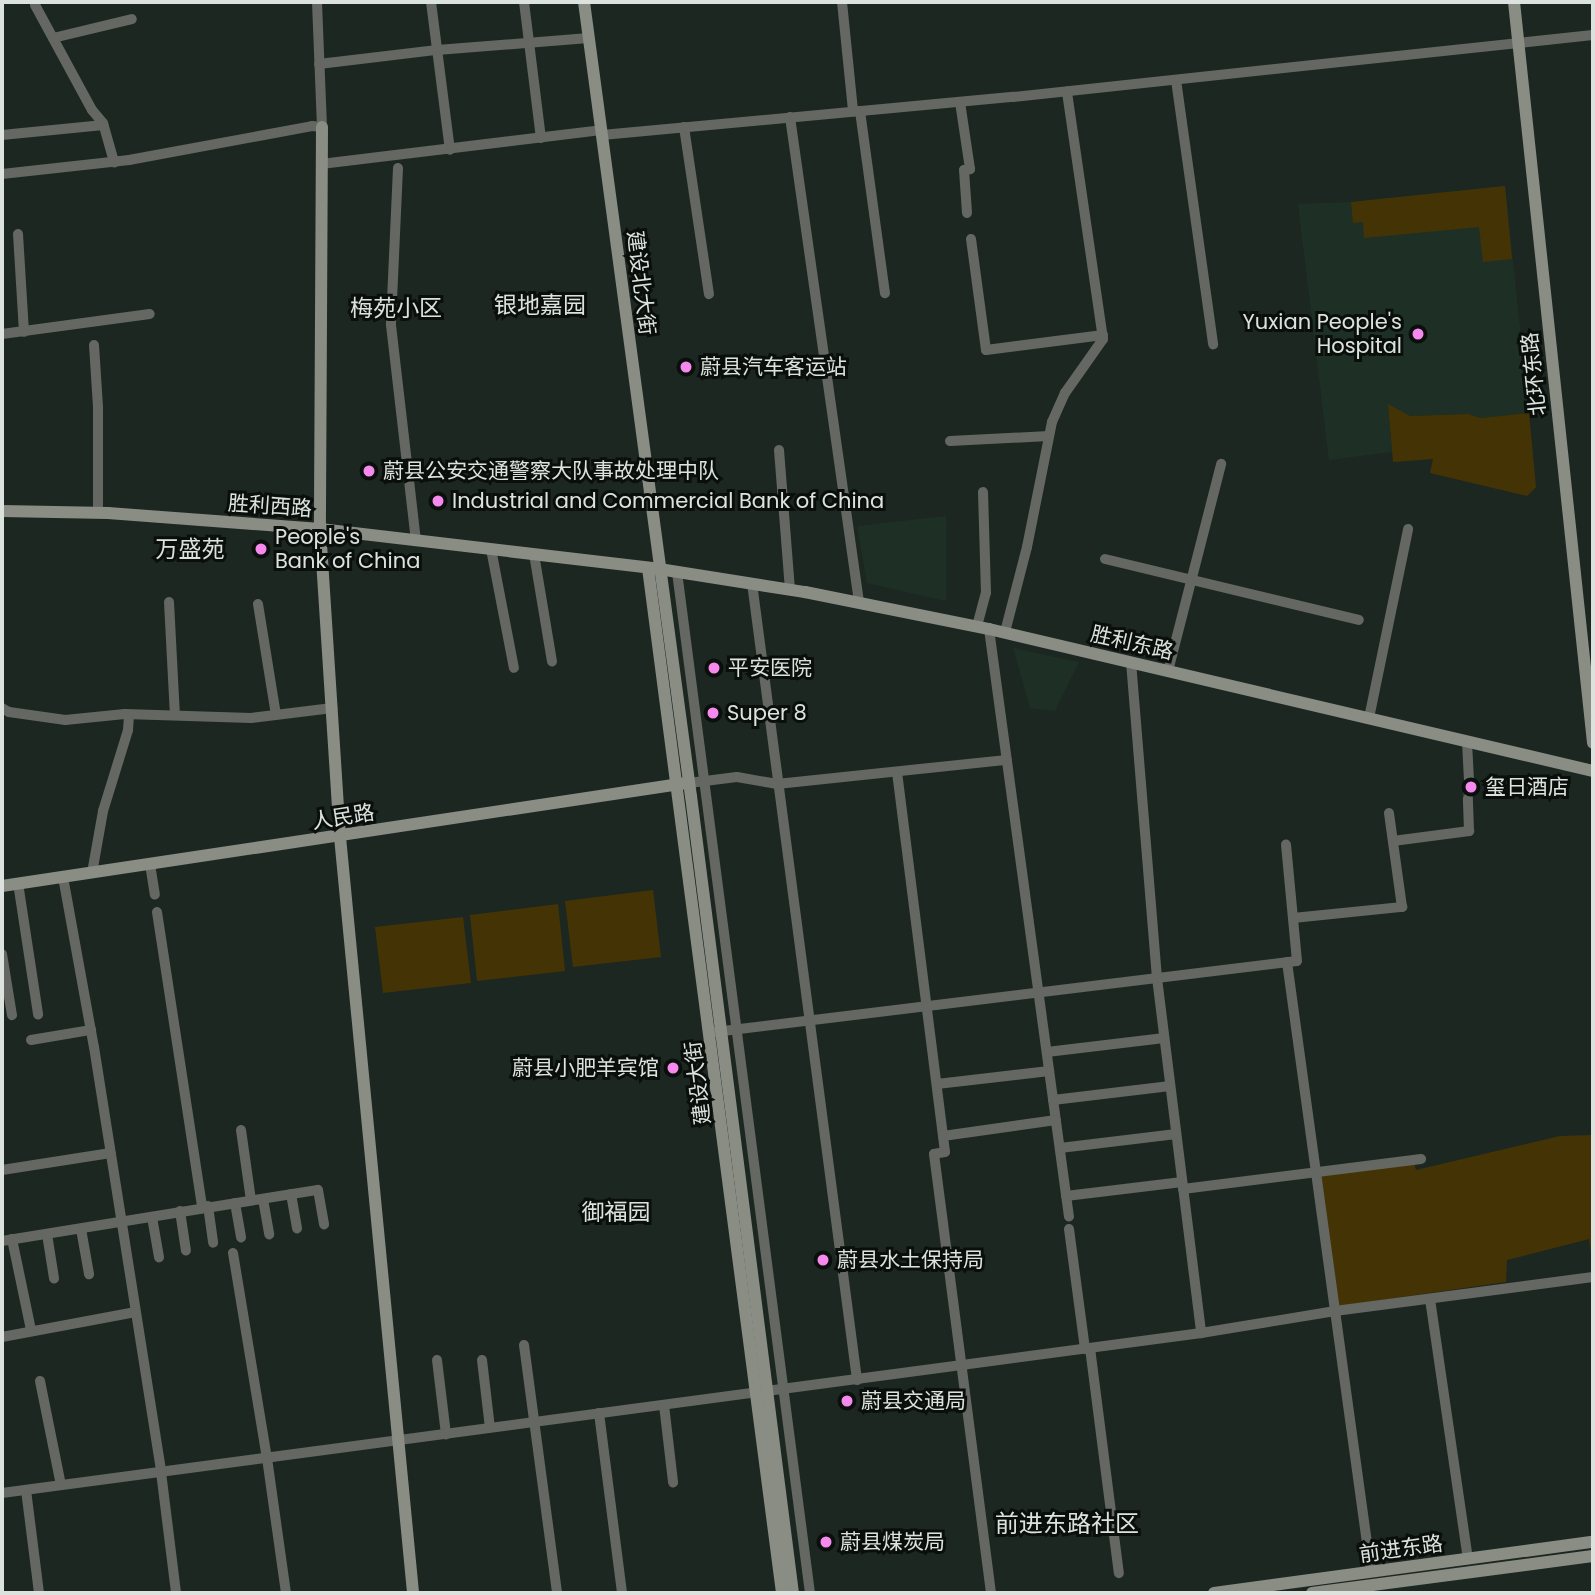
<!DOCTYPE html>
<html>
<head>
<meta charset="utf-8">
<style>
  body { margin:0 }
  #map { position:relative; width:1595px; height:1595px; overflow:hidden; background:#1c2721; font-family:Poppins,"Noto Sans SC",sans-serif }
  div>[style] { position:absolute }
  .built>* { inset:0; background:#1e3025 }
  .green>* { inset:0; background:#443405 }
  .street-tunnel>* { height:10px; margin-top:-5px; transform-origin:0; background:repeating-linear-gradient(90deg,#39433d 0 10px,transparent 0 15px) }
  .street>* { height:10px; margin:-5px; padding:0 5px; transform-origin:5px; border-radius:5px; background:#656762 }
  .secondary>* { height:12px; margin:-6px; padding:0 6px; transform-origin:6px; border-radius:6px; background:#8a8d84 }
  .dots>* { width:19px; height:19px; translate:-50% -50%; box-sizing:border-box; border:4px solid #0a0f0c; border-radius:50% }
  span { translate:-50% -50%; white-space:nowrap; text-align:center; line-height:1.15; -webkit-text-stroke:6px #0a0f0c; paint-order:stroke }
  .street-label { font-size:21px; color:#dce3de }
  .poi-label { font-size:21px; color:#dce3de }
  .right { translate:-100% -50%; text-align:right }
  .left { translate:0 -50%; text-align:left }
  .neighbourhood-label { font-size:23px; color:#dce3de }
  .quarter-label { font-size:24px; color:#dce3de }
  .frame { position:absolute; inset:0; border:4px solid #dce3de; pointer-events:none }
</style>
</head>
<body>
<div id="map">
  <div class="built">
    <div style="clip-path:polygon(1505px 186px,1529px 413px,1481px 418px,1467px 414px,1410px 416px,1388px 405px,1392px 452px,1329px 460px,1298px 204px,1351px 202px)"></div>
    <div style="clip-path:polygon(946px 516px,946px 601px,867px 583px,857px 526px)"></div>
    <div style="clip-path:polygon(1013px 648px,1079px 662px,1055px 711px,1030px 708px)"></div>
  </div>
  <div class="green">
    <div style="clip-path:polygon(1505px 186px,1512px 259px,1483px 262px,1479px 227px,1364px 238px,1363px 222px,1353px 223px,1351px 202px)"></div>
    <div style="clip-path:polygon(1388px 404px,1410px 416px,1467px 414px,1481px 418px,1529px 413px,1536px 487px,1527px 496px,1430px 473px,1433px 459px,1393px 462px)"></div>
    <div style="clip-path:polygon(653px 890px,661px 957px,573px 967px,565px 901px)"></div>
    <div style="clip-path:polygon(558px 904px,565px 971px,477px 981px,470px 915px)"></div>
    <div style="clip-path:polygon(463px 917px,471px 983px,383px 993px,375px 927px)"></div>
    <div style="clip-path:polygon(1593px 1135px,1593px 1269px,1589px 1239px,1507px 1260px,1506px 1282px,1339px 1306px,1320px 1175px,1414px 1162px,1416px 1170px,1560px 1136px)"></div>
  </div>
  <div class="street-tunnel">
    <div style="left:1468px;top:799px;width:20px;rotate:-87deg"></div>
  </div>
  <div class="street">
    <div style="left:431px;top:2px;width:149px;rotate:82.7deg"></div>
    <div style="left:524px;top:2px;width:137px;rotate:82.9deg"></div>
    <div style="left:842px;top:2px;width:110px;rotate:84.2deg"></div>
    <div style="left:35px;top:5px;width:119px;rotate:61.5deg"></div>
    <div style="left:92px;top:110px;width:17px;rotate:50deg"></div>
    <div style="left:103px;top:123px;width:41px;rotate:74.2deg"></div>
    <div style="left:53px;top:38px;width:81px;rotate:-13.5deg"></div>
    <div style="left:319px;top:64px;width:119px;rotate:-6.8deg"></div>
    <div style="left:437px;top:50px;width:152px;rotate:-4.5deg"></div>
    <div style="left:1176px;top:80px;width:267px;rotate:82deg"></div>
    <div style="left:960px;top:102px;width:68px;rotate:81.5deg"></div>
    <div style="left:970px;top:169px;width:6px;rotate:171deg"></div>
    <div style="left:964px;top:170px;width:43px;rotate:86deg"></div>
    <div style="left:860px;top:111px;width:184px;rotate:82.2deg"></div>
    <div style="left:790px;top:117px;width:491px;rotate:81.9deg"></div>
    <div style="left:684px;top:127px;width:169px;rotate:81.5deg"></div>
    <div style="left:2px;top:135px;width:102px;rotate:-5.6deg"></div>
    <div style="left:602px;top:135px;width:413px;rotate:-5.3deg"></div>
    <div style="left:1013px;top:97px;width:583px;rotate:-6.1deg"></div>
    <div style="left:321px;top:164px;width:282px;rotate:-6.9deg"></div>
    <div style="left:398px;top:168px;width:157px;rotate:92.6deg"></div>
    <div style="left:391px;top:325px;width:217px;rotate:83.4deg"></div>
    <div style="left:2px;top:174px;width:128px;rotate:-6.3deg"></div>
    <div style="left:129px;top:160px;width:186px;rotate:-10.5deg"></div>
    <div style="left:312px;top:126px;width:10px;rotate:6deg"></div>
    <div style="left:322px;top:127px;width:125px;rotate:-92.3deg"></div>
    <div style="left:18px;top:234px;width:98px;rotate:86.5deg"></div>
    <div style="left:971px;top:239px;width:112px;rotate:82.3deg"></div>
    <div style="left:986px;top:350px;width:118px;rotate:-7.3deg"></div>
    <div style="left:2px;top:334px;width:149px;rotate:-7.7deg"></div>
    <div style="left:94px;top:345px;width:62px;rotate:86.3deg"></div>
    <div style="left:98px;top:407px;width:106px;rotate:90deg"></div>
    <div style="left:950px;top:441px;width:99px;rotate:-2.9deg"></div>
    <div style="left:779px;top:450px;width:139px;rotate:85.5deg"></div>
    <div style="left:491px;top:549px;width:121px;rotate:79.1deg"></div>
    <div style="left:534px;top:554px;width:109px;rotate:80.5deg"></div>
    <div style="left:1105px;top:559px;width:261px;rotate:13.5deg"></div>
    <div style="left:677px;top:572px;width:1030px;rotate:82.58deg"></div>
    <div style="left:752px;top:583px;width:804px;rotate:82.49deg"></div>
    <div style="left:169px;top:602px;width:113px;rotate:87deg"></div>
    <div style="left:258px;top:604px;width:112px;rotate:80.8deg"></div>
    <div style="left:977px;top:626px;width:34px;rotate:-75deg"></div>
    <div style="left:986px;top:593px;width:101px;rotate:-91.7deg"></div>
    <div style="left:989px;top:629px;width:593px;rotate:82.25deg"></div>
    <div style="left:1005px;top:632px;width:88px;rotate:-75.5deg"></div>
    <div style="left:1027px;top:547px;width:127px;rotate:-78.7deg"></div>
    <div style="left:1052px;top:422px;width:32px;rotate:-66deg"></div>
    <div style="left:1065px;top:393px;width:66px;rotate:-54.9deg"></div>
    <div style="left:1103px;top:339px;width:250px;rotate:-98.3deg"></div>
    <div style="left:1131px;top:662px;width:317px;rotate:85.3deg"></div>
    <div style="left:1157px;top:978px;width:358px;rotate:82.9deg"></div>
    <div style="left:1168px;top:671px;width:214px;rotate:-75.6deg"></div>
    <div style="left:2px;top:708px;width:8px;rotate:30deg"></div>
    <div style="left:9px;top:712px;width:57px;rotate:8.1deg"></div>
    <div style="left:65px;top:720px;width:60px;rotate:-5.7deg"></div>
    <div style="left:125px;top:714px;width:126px;rotate:1.8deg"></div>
    <div style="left:251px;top:718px;width:82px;rotate:-7deg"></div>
    <div style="left:1369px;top:718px;width:193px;rotate:-78.3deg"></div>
    <div style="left:1467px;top:742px;width:37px;rotate:87deg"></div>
    <div style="left:897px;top:772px;width:383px;rotate:82.8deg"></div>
    <div style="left:945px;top:1152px;width:11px;rotate:170deg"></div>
    <div style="left:934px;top:1154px;width:443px;rotate:82.6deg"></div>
    <div style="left:689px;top:783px;width:48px;rotate:-7.1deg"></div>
    <div style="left:737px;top:777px;width:41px;rotate:9.9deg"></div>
    <div style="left:777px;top:784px;width:231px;rotate:-6deg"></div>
    <div style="left:1393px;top:841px;width:77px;rotate:-7.5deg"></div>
    <div style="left:1469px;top:831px;width:32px;rotate:-92deg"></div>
    <div style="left:150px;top:864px;width:31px;rotate:81deg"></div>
    <div style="left:92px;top:873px;width:63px;rotate:-79.9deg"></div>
    <div style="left:103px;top:811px;width:85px;rotate:-72.8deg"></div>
    <div style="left:128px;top:730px;width:15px;rotate:-86deg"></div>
    <div style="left:63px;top:877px;width:173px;rotate:79.7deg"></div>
    <div style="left:94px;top:1047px;width:430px;rotate:81deg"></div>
    <div style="left:161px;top:1472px;width:122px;rotate:82.9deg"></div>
    <div style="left:18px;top:883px;width:133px;rotate:81.3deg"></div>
    <div style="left:157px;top:912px;width:298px;rotate:81.3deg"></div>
    <div style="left:1293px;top:918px;width:110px;rotate:-5.8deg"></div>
    <div style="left:1402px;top:907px;width:95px;rotate:-97.9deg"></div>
    <div style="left:2px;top:954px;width:62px;rotate:80.7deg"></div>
    <div style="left:1287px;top:962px;width:616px;rotate:82.16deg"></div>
    <div style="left:715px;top:1032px;width:586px;rotate:-6.96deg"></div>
    <div style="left:1297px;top:961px;width:117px;rotate:-95.4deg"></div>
    <div style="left:31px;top:1040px;width:61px;rotate:-9.5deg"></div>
    <div style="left:1047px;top:1052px;width:118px;rotate:-6.8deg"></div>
    <div style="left:937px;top:1084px;width:113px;rotate:-6.6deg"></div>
    <div style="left:1053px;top:1100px;width:118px;rotate:-6.8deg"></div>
    <div style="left:241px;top:1130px;width:71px;rotate:81.9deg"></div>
    <div style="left:943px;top:1136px;width:114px;rotate:-8.1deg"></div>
    <div style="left:1060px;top:1148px;width:117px;rotate:-6.9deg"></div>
    <div style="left:2px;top:1170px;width:110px;rotate:-8.9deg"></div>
    <div style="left:1183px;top:1189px;width:240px;rotate:-7.2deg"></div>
    <div style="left:291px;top:1194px;width:35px;rotate:80deg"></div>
    <div style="left:1066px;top:1196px;width:117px;rotate:-6.9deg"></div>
    <div style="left:263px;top:1199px;width:36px;rotate:80deg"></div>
    <div style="left:235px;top:1203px;width:35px;rotate:80deg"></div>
    <div style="left:208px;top:1206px;width:37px;rotate:82deg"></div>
    <div style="left:180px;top:1211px;width:40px;rotate:81.5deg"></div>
    <div style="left:152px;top:1217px;width:41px;rotate:80.1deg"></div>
    <div style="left:81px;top:1229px;width:46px;rotate:79.9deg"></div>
    <div style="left:1069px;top:1229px;width:121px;rotate:82.4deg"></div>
    <div style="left:47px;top:1234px;width:45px;rotate:81deg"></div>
    <div style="left:12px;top:1239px;width:93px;rotate:78.2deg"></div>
    <div style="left:2px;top:1241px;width:320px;rotate:-9.2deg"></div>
    <div style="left:318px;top:1190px;width:35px;rotate:80deg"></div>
    <div style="left:233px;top:1253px;width:208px;rotate:80.6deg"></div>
    <div style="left:267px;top:1458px;width:136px;rotate:82deg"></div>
    <div style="left:1430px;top:1299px;width:263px;rotate:81.7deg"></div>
    <div style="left:2px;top:1337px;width:136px;rotate:-10.6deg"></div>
    <div style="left:524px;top:1345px;width:250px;rotate:82.4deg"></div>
    <div style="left:1090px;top:1348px;width:227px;rotate:82.7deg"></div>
    <div style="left:437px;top:1360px;width:75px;rotate:83.1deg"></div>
    <div style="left:482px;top:1360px;width:68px;rotate:83.3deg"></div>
    <div style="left:40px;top:1381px;width:106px;rotate:78.6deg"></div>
    <div style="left:664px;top:1405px;width:78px;rotate:83.3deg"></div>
    <div style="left:599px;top:1413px;width:181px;rotate:82.7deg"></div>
    <div style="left:26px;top:1490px;width:104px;rotate:82.8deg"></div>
    <div style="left:2px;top:1493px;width:1210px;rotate:-7.6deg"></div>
    <div style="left:1201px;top:1333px;width:136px;rotate:-9.3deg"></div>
    <div style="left:1335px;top:1311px;width:260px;rotate:-7.5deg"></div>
  </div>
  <div class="secondary">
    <div style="left:584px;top:2px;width:801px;rotate:82.33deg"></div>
    <div style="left:691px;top:796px;width:804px;rotate:82.71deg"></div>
    <div style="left:1514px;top:2px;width:745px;rotate:83.91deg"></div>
    <div style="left:322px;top:127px;width:402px;rotate:90.3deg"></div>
    <div style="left:320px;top:529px;width:309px;rotate:86.3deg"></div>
    <div style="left:340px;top:837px;width:760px;rotate:84.48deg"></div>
    <div style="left:2px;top:511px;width:106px;rotate:1.1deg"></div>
    <div style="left:108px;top:513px;width:213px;rotate:4.3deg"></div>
    <div style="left:320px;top:529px;width:341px;rotate:6.7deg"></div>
    <div style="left:659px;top:569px;width:148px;rotate:9deg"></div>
    <div style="left:805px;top:592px;width:188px;rotate:11.4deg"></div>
    <div style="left:989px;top:629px;width:620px;rotate:13.23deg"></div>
    <div style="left:648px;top:568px;width:1034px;rotate:82.55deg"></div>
    <div style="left:2px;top:886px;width:692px;rotate:-8.56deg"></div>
    <div style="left:1214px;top:1593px;width:382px;rotate:-7.7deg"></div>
    <div style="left:1312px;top:1593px;width:283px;rotate:-7.5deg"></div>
  </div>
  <div class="dots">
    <div style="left:1418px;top:334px;background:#f689ee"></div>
    <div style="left:686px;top:367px;background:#f689ee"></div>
    <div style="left:369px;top:471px;background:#f689ee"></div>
    <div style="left:438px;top:501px;background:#f689ee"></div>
    <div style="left:261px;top:549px;background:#f689ee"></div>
    <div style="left:714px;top:668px;background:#f689ee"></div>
    <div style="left:713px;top:713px;background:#f689ee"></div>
    <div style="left:1471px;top:787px;background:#f689ee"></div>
    <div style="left:673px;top:1068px;background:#f689ee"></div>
    <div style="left:823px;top:1260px;background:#f689ee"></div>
    <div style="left:847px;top:1401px;background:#f689ee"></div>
    <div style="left:826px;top:1542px;background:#f689ee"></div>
  </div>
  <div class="street-label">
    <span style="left:641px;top:283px;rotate:83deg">建设北大街</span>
    <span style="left:1534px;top:374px;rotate:-96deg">北环东路</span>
    <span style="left:270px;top:506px;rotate:4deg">胜利西路</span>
    <span style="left:1132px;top:643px;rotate:13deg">胜利东路</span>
    <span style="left:343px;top:817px;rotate:-9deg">人民路</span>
    <span style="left:698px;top:1083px;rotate:-97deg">建设大街</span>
    <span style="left:1401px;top:1549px;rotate:-8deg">前进东路</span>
  </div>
  <div class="poi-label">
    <span class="right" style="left:1402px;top:334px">Yuxian People's<br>Hospital</span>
    <span class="left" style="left:700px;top:367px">蔚县汽车客运站</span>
    <span class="left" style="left:383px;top:471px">蔚县公安交通警察大队事故处理中队</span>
    <span class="left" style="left:452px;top:501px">Industrial and Commercial Bank of China</span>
    <span class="left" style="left:275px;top:549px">People's<br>Bank of China</span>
    <span class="left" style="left:728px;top:668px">平安医院</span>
    <span class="left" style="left:727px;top:713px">Super 8</span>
    <span class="left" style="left:1485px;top:787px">玺日酒店</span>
    <span class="right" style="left:659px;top:1068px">蔚县小肥羊宾馆</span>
    <span class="left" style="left:837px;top:1260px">蔚县水土保持局</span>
    <span class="left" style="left:861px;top:1401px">蔚县交通局</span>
    <span class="left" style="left:840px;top:1542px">蔚县煤炭局</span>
  </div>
  <div class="neighbourhood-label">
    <span style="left:540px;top:305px">银地嘉园</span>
    <span style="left:396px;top:308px">梅苑小区</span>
    <span style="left:190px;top:549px">万盛苑</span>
    <span style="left:616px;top:1212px">御福园</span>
  </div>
  <div class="quarter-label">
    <span style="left:1067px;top:1524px">前进东路社区</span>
  </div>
  <div class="frame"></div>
</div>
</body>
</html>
